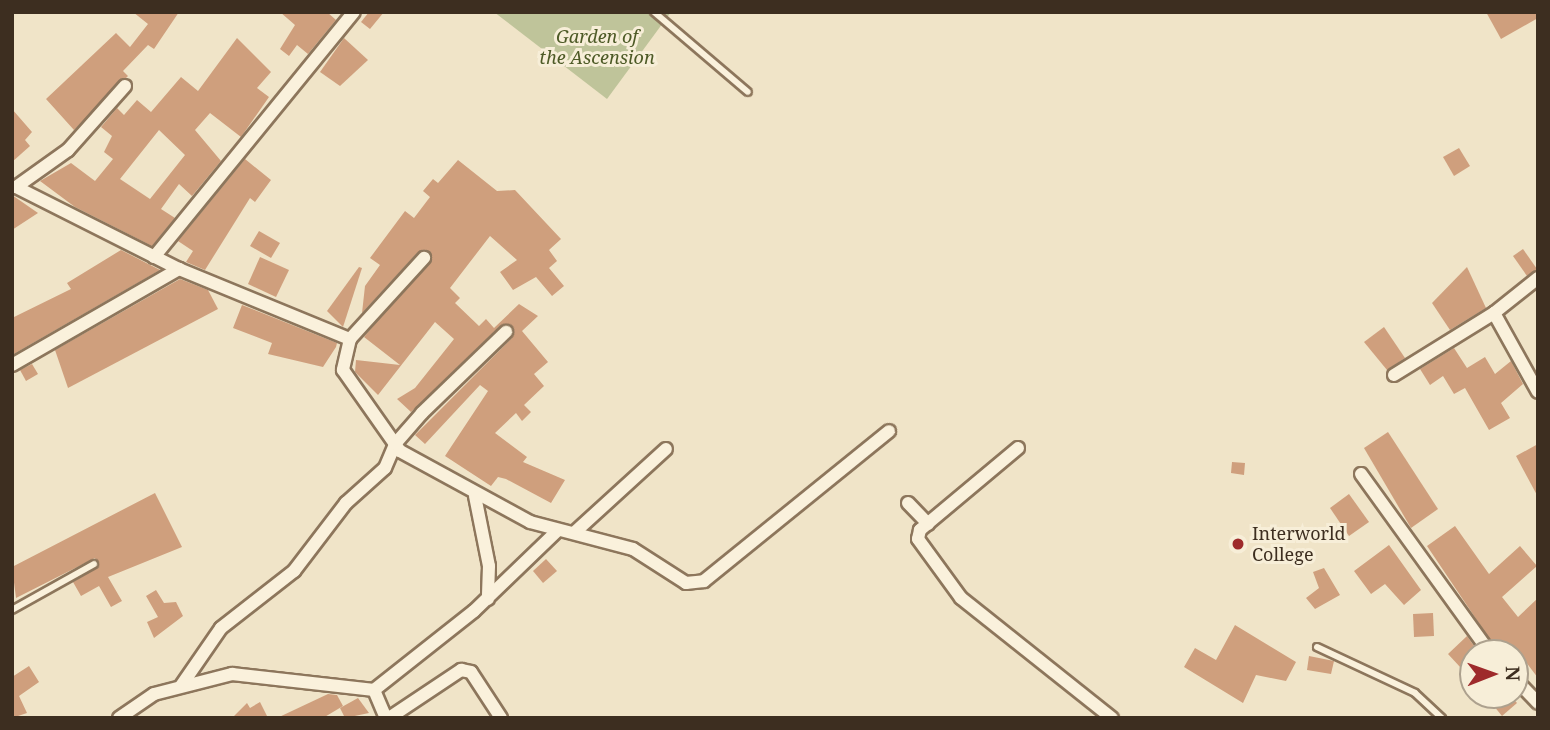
<!DOCTYPE html>
<html>
<head>
<meta charset="utf-8">
<style>
  body { margin:0 }
  #map { position:relative; width:1550px; height:730px; overflow:hidden; background:#f0e4c8; font-family:"Noto Serif",serif }
  div>[style] { position:absolute }
  .cemetery>* { inset:0; background:#bfc49a }
  .building>* { inset:0; background:#cf9f7d }
  .roads { filter:drop-shadow(2px 0 #8d765c) drop-shadow(-2px 0 #8d765c) drop-shadow(0 2px #8d765c) drop-shadow(0 -2px #8d765c) }
  .lane>* { height:6px; margin:-3px; padding:0 3px; transform-origin:3px; border-radius:3px; background:#faf1dc }
  .street>* { height:12px; margin:-6px; padding:0 6px; transform-origin:6px; border-radius:6px; background:#faf1dc }
  .dots>* { width:19px; height:19px; translate:-50% -50%; box-sizing:border-box; border:4px solid #f7eed8; border-radius:50% }
  span { translate:-50% -50%; white-space:nowrap; text-align:center; line-height:1.15; -webkit-text-stroke:6px #f7eed8; paint-order:stroke }
  .park-label { font-size:18px; color:#4d5a26; font-style:italic }
  .poi-label { font-size:18px; color:#3d2e20 }
  .left { translate:0 -50%; text-align:left }
  .frame { position:absolute; inset:0; border:14px solid #3d2e20; pointer-events:none }
  .north { position:absolute; left:1459px; top:639px; width:70px; height:70px; box-sizing:border-box; background:#f7eed8; border:2px solid #ada18e; border-radius:50%; rotate:89deg; font-size:19px; font-weight:700; line-height:28px; text-align:center; color:#3d2e20 }
  .north::after { content:''; display:block; margin:auto; width:24px; height:32px; background:#9e2a2b; clip-path:polygon(50% 0,100% 100%,50% 72%,0 100%) }
</style>
</head>
<body>
<div id="map">
  <div class="cemetery">
    <div style="clip-path:polygon(494px 12px,671px 12px,607px 99px)"></div>
  </div>
  <div class="building">
    <div style="clip-path:polygon(133px 12px,179px 12px,154px 49px,148px 45px,123px 71px,128px 76px,74px 130px,46px 99px,116px 33px,130px 47px,148px 24px)"></div>
    <div style="clip-path:polygon(280px 12px,327px 12px,336px 20px,308px 54px,297px 45px,289px 56px,280px 49px,295px 25px)"></div>
    <div style="clip-path:polygon(369px 12px,384px 12px,370px 29px,361px 22px)"></div>
    <div style="clip-path:polygon(1486px 12px,1538px 12px,1538px 18px,1501px 39px)"></div>
    <div style="clip-path:polygon(evenodd,237px 38px,271px 72px,257px 88px,269px 97px,241px 137px,210px 113px,195px 130px,221px 161px,192px 196px,179px 184px,161px 209px,175px 218px,152px 246px,75px 207px,40px 181px,71px 163px,95px 181px,113px 159px,104px 152px,112px 136px,101px 127px,117px 108px,124px 115px,137px 100px,151px 112px,181px 77px,198px 91px,237px 38px,159px 130px,185px 155px,150px 199px,120px 179px,159px 130px)"></div>
    <div style="clip-path:polygon(344px 38px,368px 60px,340px 86px,320px 72px)"></div>
    <div style="clip-path:polygon(12px 109px,32px 132px,25px 140px,30px 146px,12px 162px)"></div>
    <div style="clip-path:polygon(1459px 148px,1470px 166px,1454px 176px,1443px 157px)"></div>
    <div style="clip-path:polygon(245px 159px,271px 180px,255px 202px,250px 198px,205px 270px,186px 262px,193px 251px,178px 241px)"></div>
    <div style="clip-path:polygon(458px 160px,497px 191px,515px 190px,561px 239px,549px 250px,557px 261px,549px 268px,564px 286px,552px 296px,536px 277px,513px 290px,500px 272px,517px 260px,490px 236px,450px 288px,460px 298px,455px 303px,479px 326px,486px 319px,494px 328px,519px 304px,538px 316px,522px 331px,548px 362px,534px 374px,544px 386px,524px 405px,531px 412px,522px 421px,516px 413px,495px 433px,527px 457px,523px 462px,565px 480px,551px 503px,506px 479px,498px 477px,491px 486px,445px 456px,488px 391px,480px 385px,425px 444px,415px 435px,512px 338px,512px 326px,500px 326px,411px 412px,397px 399px,415px 388px,454px 339px,435px 322px,378px 395px,355px 372px,356px 360px,400px 365px,364px 337px,432px 256px,418px 252px,362px 313px,365px 286px,380px 265px,370px 258px,405px 211px,414px 218px,430px 197px,423px 191px,433px 179px,438px 183px)"></div>
    <div style="clip-path:polygon(12px 195px,38px 213px,12px 230px)"></div>
    <div style="clip-path:polygon(259px 231px,280px 243px,271px 258px,250px 246px)"></div>
    <div style="clip-path:polygon(1523px 249px,1537px 269px,1527px 276px,1513px 256px)"></div>
    <div style="clip-path:polygon(121px 250px,160px 270px,12px 355px,12px 318px,71px 289px,67px 283px)"></div>
    <div style="clip-path:polygon(260px 257px,289px 270px,276px 297px,248px 284px)"></div>
    <div style="clip-path:polygon(359px 267px,362px 268px,343px 327px,327px 311px)"></div>
    <div style="clip-path:polygon(1467px 267px,1486px 308px,1450px 330px,1432px 303px)"></div>
    <div style="clip-path:polygon(180px 279px,208px 290px,218px 309px,68px 388px,55px 350px)"></div>
    <div style="clip-path:polygon(242px 305px,337px 343px,336px 347px,323px 367px,268px 354px,272px 343px,233px 328px)"></div>
    <div style="clip-path:polygon(1384px 327px,1405px 358px,1387px 370px,1364px 342px)"></div>
    <div style="clip-path:polygon(1454px 348px,1467px 368px,1485px 357px,1495px 374px,1511px 361px,1523px 384px,1501px 403px,1510px 418px,1489px 430px,1465px 388px,1454px 394px,1443px 376px,1430px 385px,1420px 369px)"></div>
    <div style="clip-path:polygon(32px 364px,38px 374px,26px 381px,20px 370px)"></div>
    <div style="clip-path:polygon(1388px 432px,1438px 509px,1411px 528px,1364px 448px)"></div>
    <div style="clip-path:polygon(1538px 444px,1538px 497px,1516px 456px)"></div>
    <div style="clip-path:polygon(1232px 462px,1245px 463px,1244px 475px,1231px 473px)"></div>
    <div style="clip-path:polygon(155px 493px,182px 547px,108px 577px,122px 601px,111px 607px,99px 586px,81px 596px,73px 582px,98px 567px,95px 558px,16px 598px,12px 567px)"></div>
    <div style="clip-path:polygon(1349px 494px,1369px 522px,1349px 536px,1330px 508px)"></div>
    <div style="clip-path:polygon(1455px 526px,1489px 574px,1520px 546px,1537px 566px,1502px 597px,1518px 617px,1538px 598px,1538px 678px,1519px 653px,1499px 653px,1427px 546px)"></div>
    <div style="clip-path:polygon(1389px 545px,1421px 590px,1404px 605px,1385px 584px,1371px 594px,1354px 571px)"></div>
    <div style="clip-path:polygon(546px 559px,557px 571px,543px 583px,533px 571px)"></div>
    <div style="clip-path:polygon(1324px 568px,1340px 595px,1315px 609px,1306px 598px,1319px 588px,1313px 572px)"></div>
    <div style="clip-path:polygon(156px 590px,164px 603px,176px 602px,183px 616px,154px 638px,147px 622px,158px 617px,146px 596px)"></div>
    <div style="clip-path:polygon(1433px 613px,1434px 636px,1414px 637px,1413px 614px)"></div>
    <div style="clip-path:polygon(1235px 625px,1296px 662px,1286px 681px,1256px 675px,1243px 703px,1184px 667px,1195px 648px,1216px 660px)"></div>
    <div style="clip-path:polygon(1467px 636px,1479px 653px,1473px 653px,1473px 681px,1448px 654px)"></div>
    <div style="clip-path:polygon(1309px 656px,1334px 661px,1331px 674px,1307px 670px)"></div>
    <div style="clip-path:polygon(29px 666px,39px 682px,19px 696px,27px 713px,12px 718px,12px 677px)"></div>
    <div style="clip-path:polygon(328px 694px,337px 695px,343px 706px,323px 718px,277px 718px)"></div>
    <div style="clip-path:polygon(1485px 695px,1510px 695px,1517px 703px,1502px 716px)"></div>
    <div style="clip-path:polygon(358px 698px,369px 713px,345px 718px,340px 708px)"></div>
    <div style="clip-path:polygon(260px 702px,268px 718px,232px 718px,247px 703px,250px 708px)"></div>
  </div>
  <div class="roads">
    <div class="lane">
      <div style="left:654px;top:12px;width:123px;rotate:40.4deg"></div>
      <div style="left:12px;top:610px;width:94px;rotate:-29.3deg"></div>
      <div style="left:1317px;top:647px;width:108px;rotate:25.1deg"></div>
      <div style="left:1415px;top:693px;width:37px;rotate:43deg"></div>
    </div>
    <div class="street">
      <div style="left:125px;top:86px;width:86px;rotate:131.7deg"></div>
      <div style="left:68px;top:150px;width:64px;rotate:144.6deg"></div>
      <div style="left:16px;top:187px;width:182px;rotate:26.7deg"></div>
      <div style="left:154px;top:257px;width:316px;rotate:-50.8deg"></div>
      <div style="left:1538px;top:278px;width:56px;rotate:141.5deg"></div>
      <div style="left:1494px;top:313px;width:90px;rotate:60.9deg"></div>
      <div style="left:350px;top:339px;width:32px;rotate:103deg"></div>
      <div style="left:343px;top:370px;width:99px;rotate:54.9deg"></div>
      <div style="left:400px;top:451px;width:148px;rotate:28.6deg"></div>
      <div style="left:530px;top:522px;width:106px;rotate:14.7deg"></div>
      <div style="left:633px;top:549px;width:63px;rotate:32.7deg"></div>
      <div style="left:686px;top:583px;width:18px;rotate:-6deg"></div>
      <div style="left:704px;top:581px;width:238px;rotate:-39deg"></div>
      <div style="left:12px;top:365px;width:193px;rotate:-29.9deg"></div>
      <div style="left:179px;top:269px;width:185px;rotate:22.3deg"></div>
      <div style="left:350px;top:339px;width:110px;rotate:-47.6deg"></div>
      <div style="left:1394px;top:375px;width:118px;rotate:-31.8deg"></div>
      <div style="left:1018px;top:448px;width:128px;rotate:140.1deg"></div>
      <div style="left:920px;top:530px;width:9px;rotate:103deg"></div>
      <div style="left:918px;top:539px;width:73px;rotate:53.9deg"></div>
      <div style="left:961px;top:598px;width:193px;rotate:38.5deg"></div>
      <div style="left:1361px;top:474px;width:221px;rotate:54.2deg"></div>
      <div style="left:475px;top:496px;width:71px;rotate:78.7deg"></div>
      <div style="left:489px;top:566px;width:33px;rotate:92deg"></div>
      <div style="left:908px;top:503px;width:29px;rotate:46deg"></div>
      <div style="left:575px;top:532px;width:123px;rotate:-42.4deg"></div>
      <div style="left:1515px;top:679px;width:33px;rotate:46deg"></div>
      <div style="left:181px;top:686px;width:70px;rotate:-55.4deg"></div>
      <div style="left:221px;top:628px;width:93px;rotate:-38deg"></div>
      <div style="left:294px;top:571px;width:86px;rotate:-52.6deg"></div>
      <div style="left:346px;top:503px;width:52px;rotate:-41.9deg"></div>
      <div style="left:385px;top:468px;width:26px;rotate:-67deg"></div>
      <div style="left:395px;top:444px;width:41px;rotate:-48.9deg"></div>
      <div style="left:422px;top:413px;width:117px;rotate:-44deg"></div>
      <div style="left:374px;top:690px;width:30px;rotate:67deg"></div>
      <div style="left:119px;top:718px;width:42px;rotate:-34.4deg"></div>
      <div style="left:154px;top:694px;width:81px;rotate:-14.4deg"></div>
      <div style="left:232px;top:674px;width:143px;rotate:6.4deg"></div>
      <div style="left:374px;top:690px;width:127px;rotate:-38.3deg"></div>
      <div style="left:474px;top:611px;width:115px;rotate:-43.9deg"></div>
      <div style="left:389px;top:718px;width:87px;rotate:-33.7deg"></div>
      <div style="left:461px;top:670px;width:10px;rotate:11deg"></div>
      <div style="left:471px;top:672px;width:55px;rotate:56.9deg"></div>
    </div>
  </div>
  <div class="dots">
    <div style="left:1238px;top:544px;background:#9e2a2b"></div>
  </div>
  <div class="park-label">
    <span style="left:597px;top:47px">Garden of<br>the Ascension</span>
  </div>
  <div class="poi-label">
    <span class="left" style="left:1252px;top:544px">Interworld<br>College</span>
  </div>
  <div class="frame"></div>
  <div class="north">N</div>
</div>
</body>
</html>
